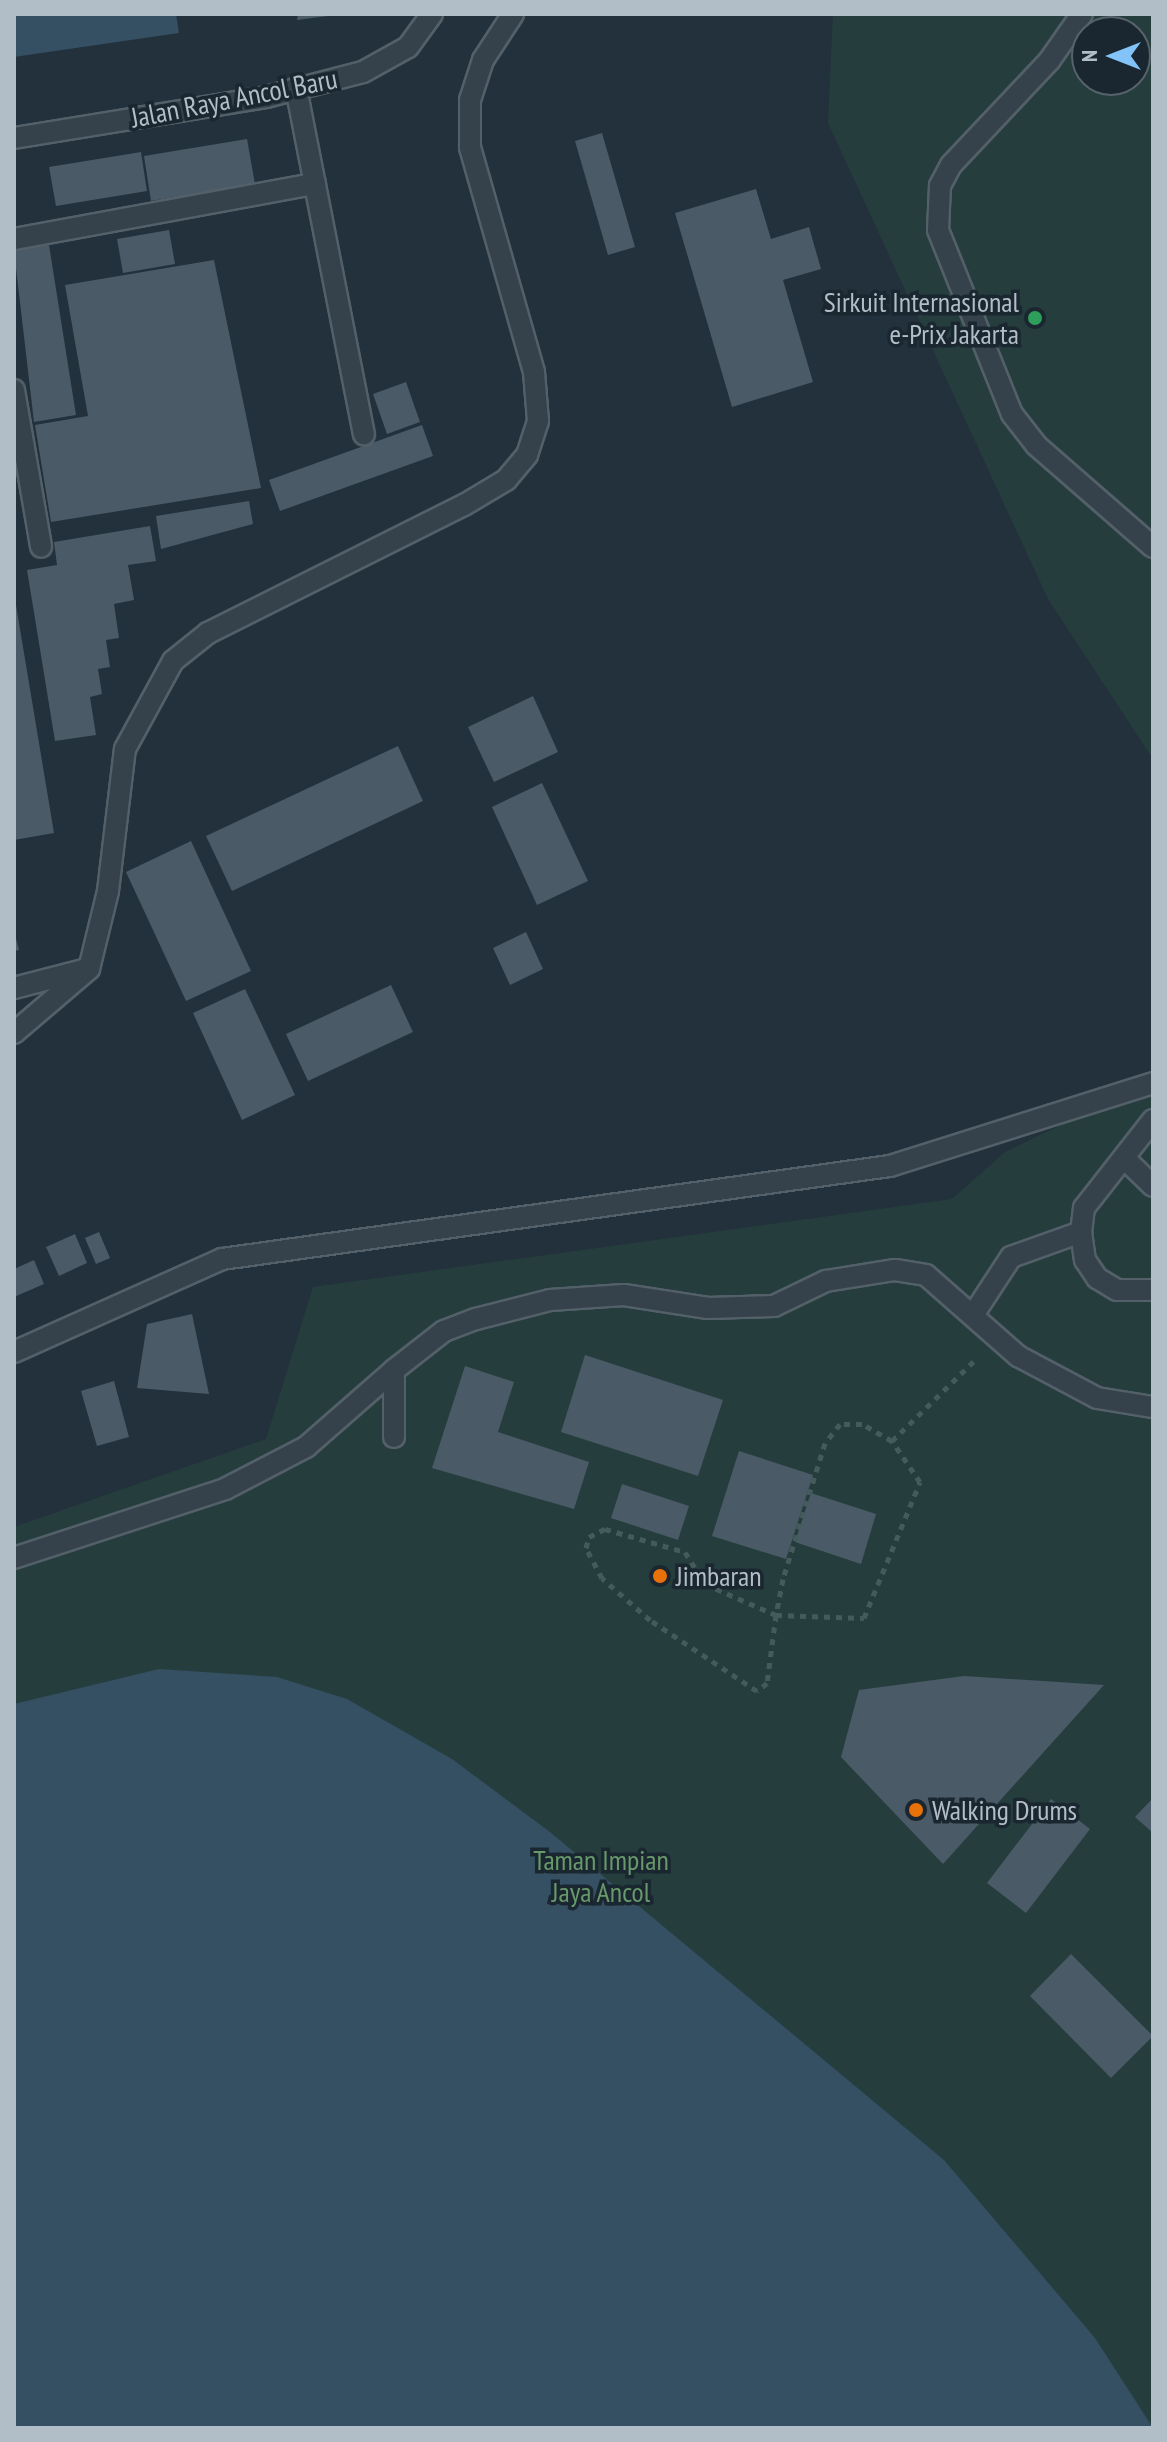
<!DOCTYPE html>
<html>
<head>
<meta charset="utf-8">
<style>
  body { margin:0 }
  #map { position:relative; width:1167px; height:2442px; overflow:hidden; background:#22313b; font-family:"PT Sans Narrow",sans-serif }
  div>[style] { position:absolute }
  .green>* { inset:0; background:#253e3d }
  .water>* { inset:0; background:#354f63 }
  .building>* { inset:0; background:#4a5b67 }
  .path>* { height:5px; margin-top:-2.5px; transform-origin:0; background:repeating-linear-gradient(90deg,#435b5a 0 6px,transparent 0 12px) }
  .roads { filter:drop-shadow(2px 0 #546069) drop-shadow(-2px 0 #546069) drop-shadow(0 2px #546069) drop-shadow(0 -2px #546069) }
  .service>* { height:20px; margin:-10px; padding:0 10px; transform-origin:10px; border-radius:10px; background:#35424c }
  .dots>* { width:22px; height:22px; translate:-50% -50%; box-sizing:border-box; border:4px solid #1b2730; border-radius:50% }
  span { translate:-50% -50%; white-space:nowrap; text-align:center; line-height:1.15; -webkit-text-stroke:7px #1b2730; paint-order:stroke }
  .street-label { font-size:28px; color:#b1bdc7 }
  .poi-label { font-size:28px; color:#b1bdc7 }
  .right { translate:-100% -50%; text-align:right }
  .left { translate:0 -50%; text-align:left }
  .park-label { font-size:28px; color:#67996b }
  .frame { position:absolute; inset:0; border:16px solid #b1bdc7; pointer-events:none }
  .north { position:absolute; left:1071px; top:16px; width:80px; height:80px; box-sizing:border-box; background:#1b2730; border:2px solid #57636c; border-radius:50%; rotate:270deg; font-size:22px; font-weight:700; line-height:32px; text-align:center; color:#b1bdc7 }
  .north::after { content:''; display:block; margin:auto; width:28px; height:36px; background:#83c3fa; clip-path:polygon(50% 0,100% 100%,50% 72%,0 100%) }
</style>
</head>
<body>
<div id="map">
  <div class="green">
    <div style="clip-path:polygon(evenodd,833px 14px,1153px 14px,1153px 759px,1048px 599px,828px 123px,833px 14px,1087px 32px,1135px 32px,1135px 80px,1087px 80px,1087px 32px)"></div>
    <div style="clip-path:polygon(1153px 1080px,1153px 2428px,14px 2428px,14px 1527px,266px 1439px,313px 1287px,952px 1199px,1005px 1152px)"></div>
  </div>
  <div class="water">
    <div style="clip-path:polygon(14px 14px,176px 14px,179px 33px,14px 57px)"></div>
    <div style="clip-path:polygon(159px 1669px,277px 1677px,347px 1699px,452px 1759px,550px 1832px,944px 2160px,1095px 2338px,1153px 2428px,14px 2428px,14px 1704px)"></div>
  </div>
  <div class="building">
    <div style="clip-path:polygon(298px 14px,328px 14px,328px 16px,297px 20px)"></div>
    <div style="clip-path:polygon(602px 133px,635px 247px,608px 255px,575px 141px)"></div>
    <div style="clip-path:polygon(247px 139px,255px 184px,151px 201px,144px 156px)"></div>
    <div style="clip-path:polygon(141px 152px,147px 191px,56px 206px,49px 167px)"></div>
    <div style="clip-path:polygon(756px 189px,771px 239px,809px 227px,821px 269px,783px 280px,813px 382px,732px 407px,675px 213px)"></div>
    <div style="clip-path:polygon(169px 230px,175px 264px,123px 273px,117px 239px)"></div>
    <div style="clip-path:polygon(49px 245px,76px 415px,34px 422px,14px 251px)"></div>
    <div style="clip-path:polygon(214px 260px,261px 488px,51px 522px,35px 425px,88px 416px,65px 285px)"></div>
    <div style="clip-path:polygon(406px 382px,420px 422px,387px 434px,373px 394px)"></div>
    <div style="clip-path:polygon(422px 425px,433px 456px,280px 511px,269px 480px)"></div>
    <div style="clip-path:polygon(249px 501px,253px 524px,161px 549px,156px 516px)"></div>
    <div style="clip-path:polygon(150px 526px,156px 561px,128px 565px,134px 600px,114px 604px,119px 638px,106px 640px,110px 667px,98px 669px,102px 694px,90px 697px,96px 735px,55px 741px,27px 570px,57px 565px,54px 542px)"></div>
    <div style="clip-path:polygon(14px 593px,54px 833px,14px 840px)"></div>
    <div style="clip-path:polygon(533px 696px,558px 752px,494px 782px,468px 727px)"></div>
    <div style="clip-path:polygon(398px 746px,423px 801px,232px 891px,206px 836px)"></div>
    <div style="clip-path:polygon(542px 783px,588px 881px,537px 905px,492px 807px)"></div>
    <div style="clip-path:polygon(191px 841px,251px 971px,186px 1001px,126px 872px)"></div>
    <div style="clip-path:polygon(14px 931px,19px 950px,14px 951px)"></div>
    <div style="clip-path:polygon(526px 932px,543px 969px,510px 985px,493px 948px)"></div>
    <div style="clip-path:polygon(391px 985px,413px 1032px,308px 1081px,286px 1034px)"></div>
    <div style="clip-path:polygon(245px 989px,295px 1095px,242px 1120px,193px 1013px)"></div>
    <div style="clip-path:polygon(99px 1232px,110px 1258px,96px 1264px,85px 1238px)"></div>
    <div style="clip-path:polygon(75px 1234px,87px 1263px,59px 1276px,46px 1247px)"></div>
    <div style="clip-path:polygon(34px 1260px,44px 1284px,14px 1297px,14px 1269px)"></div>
    <div style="clip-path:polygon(192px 1314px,209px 1394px,137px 1388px,147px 1324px)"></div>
    <div style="clip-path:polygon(585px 1355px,723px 1400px,698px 1476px,561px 1432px)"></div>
    <div style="clip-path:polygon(465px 1366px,514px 1382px,498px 1432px,589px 1462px,574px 1509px,432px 1468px)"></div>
    <div style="clip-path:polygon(114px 1381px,129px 1437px,97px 1446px,81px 1391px)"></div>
    <div style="clip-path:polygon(739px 1451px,813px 1475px,786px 1559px,712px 1536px)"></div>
    <div style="clip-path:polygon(622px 1484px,689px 1506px,678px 1540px,611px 1518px)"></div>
    <div style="clip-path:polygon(811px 1493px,876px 1514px,861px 1564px,795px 1542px)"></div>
    <div style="clip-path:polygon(964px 1676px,1104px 1685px,943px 1864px,841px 1757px,859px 1690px)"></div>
    <div style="clip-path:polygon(1153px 1798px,1153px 1833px,1135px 1817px)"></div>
    <div style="clip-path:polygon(1051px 1799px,1090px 1829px,1026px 1913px,987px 1883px)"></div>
    <div style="clip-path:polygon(1071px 1954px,1153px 2036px,1111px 2078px,1030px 1996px)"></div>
  </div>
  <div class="path">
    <div style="left:892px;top:1441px;width:119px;rotate:-44.3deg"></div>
    <div style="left:605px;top:1529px;width:83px;rotate:16deg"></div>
    <div style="left:685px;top:1552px;width:38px;rotate:58deg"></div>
    <div style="left:705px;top:1584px;width:77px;rotate:23.6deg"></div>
    <div style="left:776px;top:1615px;width:88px;rotate:2deg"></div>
    <div style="left:864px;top:1618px;width:147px;rotate:-67.6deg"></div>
    <div style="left:920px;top:1482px;width:50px;rotate:-124.3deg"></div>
    <div style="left:892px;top:1441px;width:34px;rotate:-150deg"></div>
    <div style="left:862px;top:1424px;width:22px;rotate:180deg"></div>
    <div style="left:840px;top:1424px;width:24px;rotate:128deg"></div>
    <div style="left:825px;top:1443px;width:142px;rotate:107.2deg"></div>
    <div style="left:783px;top:1579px;width:37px;rotate:101deg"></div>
    <div style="left:776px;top:1615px;width:69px;rotate:97.5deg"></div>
    <div style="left:767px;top:1683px;width:13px;rotate:141deg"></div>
    <div style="left:757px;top:1691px;width:128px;rotate:-146.4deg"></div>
    <div style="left:650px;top:1620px;width:64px;rotate:-138.8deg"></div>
    <div style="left:602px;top:1578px;width:34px;rotate:-118deg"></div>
    <div style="left:586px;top:1548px;width:11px;rotate:-75deg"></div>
    <div style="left:589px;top:1537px;width:18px;rotate:-27deg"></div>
  </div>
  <div class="roads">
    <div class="service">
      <div style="left:1082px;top:14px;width:57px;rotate:125.1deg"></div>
      <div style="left:1049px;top:61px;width:143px;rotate:133.3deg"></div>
      <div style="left:951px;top:165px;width:24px;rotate:118deg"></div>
      <div style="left:940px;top:186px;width:44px;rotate:92.6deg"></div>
      <div style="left:938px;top:230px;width:198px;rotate:68.1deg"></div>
      <div style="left:1012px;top:414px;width:39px;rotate:52deg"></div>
      <div style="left:1036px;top:445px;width:155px;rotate:41.1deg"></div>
      <div style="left:296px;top:88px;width:353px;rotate:78.9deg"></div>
      <div style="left:14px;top:138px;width:255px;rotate:-9.2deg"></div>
      <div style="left:266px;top:97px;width:100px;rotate:-14.5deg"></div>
      <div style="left:363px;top:72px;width:51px;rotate:-29.1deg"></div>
      <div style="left:408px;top:47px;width:41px;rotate:-54deg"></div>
      <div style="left:14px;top:239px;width:306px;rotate:-10.4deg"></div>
      <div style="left:14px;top:390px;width:159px;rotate:80.2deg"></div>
      <div style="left:14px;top:988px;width:75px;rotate:-14.6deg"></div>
      <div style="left:14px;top:1033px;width:99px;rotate:-40.5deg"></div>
      <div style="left:89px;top:969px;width:80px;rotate:-76.3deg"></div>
      <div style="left:108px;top:891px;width:143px;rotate:-83.2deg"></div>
      <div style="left:125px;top:749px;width:100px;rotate:-61.4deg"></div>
      <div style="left:173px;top:661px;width:45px;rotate:-38.7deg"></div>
      <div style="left:208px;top:633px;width:286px;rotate:-26.6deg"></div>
      <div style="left:464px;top:505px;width:49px;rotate:-30.8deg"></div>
      <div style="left:506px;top:480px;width:33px;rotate:-50deg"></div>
      <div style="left:527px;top:455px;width:36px;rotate:-72deg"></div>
      <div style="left:538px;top:421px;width:49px;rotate:-94.7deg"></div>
      <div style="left:534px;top:372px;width:234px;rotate:-105.9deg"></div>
      <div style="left:470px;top:147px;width:47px;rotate:-90deg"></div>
      <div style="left:470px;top:100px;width:42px;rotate:-72deg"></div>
      <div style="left:483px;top:60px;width:55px;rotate:-56.9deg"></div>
      <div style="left:1153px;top:1120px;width:112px;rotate:128.1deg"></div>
      <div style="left:1084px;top:1208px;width:24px;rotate:97deg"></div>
      <div style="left:1081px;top:1232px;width:28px;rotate:82deg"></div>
      <div style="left:1085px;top:1260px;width:22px;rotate:56deg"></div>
      <div style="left:1097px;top:1278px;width:23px;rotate:31deg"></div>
      <div style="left:1117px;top:1290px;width:36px"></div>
      <div style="left:1125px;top:1159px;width:39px;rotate:44deg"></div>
      <div style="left:975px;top:1312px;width:66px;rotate:-56.8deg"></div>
      <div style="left:1011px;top:1257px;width:74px;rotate:-19.7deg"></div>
      <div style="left:14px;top:1352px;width:228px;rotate:-24.1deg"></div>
      <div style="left:222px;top:1259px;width:674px;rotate:-7.93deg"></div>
      <div style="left:890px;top:1166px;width:276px;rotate:-17.5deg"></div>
      <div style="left:394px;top:1437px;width:67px;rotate:-90deg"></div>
      <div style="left:394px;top:1370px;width:63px;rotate:-38deg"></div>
      <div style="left:444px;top:1331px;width:34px;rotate:-21deg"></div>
      <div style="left:476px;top:1319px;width:76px;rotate:-14.4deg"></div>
      <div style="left:550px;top:1300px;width:74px;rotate:-3.9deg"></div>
      <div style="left:624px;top:1295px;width:85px;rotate:8.8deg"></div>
      <div style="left:708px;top:1308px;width:66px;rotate:-1.7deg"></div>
      <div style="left:774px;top:1306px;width:58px;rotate:-25.7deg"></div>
      <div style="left:826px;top:1281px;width:70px;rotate:-9.1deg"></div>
      <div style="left:895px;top:1270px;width:31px;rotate:9deg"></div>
      <div style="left:926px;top:1275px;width:123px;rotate:41.4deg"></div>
      <div style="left:1018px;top:1356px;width:89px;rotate:28deg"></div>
      <div style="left:1097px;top:1398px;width:57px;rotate:9.1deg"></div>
      <div style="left:14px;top:1558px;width:222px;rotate:-18.1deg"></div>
      <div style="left:225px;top:1489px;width:91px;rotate:-27.4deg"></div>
      <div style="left:306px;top:1447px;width:117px;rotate:-41.2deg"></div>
    </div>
  </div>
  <div class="dots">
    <div style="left:1035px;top:318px;background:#2e9e5b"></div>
    <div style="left:660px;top:1576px;background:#e8710a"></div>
    <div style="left:916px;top:1810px;background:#e8710a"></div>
  </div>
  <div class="street-label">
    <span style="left:234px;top:98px;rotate:-11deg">Jalan Raya Ancol Baru</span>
  </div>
  <div class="poi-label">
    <span class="right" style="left:1019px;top:318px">Sirkuit Internasional<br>e-Prix Jakarta</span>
    <span class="left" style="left:676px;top:1576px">Jimbaran</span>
    <span class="left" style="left:932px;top:1810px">Walking Drums</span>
  </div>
  <div class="park-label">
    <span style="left:601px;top:1876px">Taman Impian<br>Jaya Ancol</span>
  </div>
  <div class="frame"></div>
  <div class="north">N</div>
</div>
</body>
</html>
